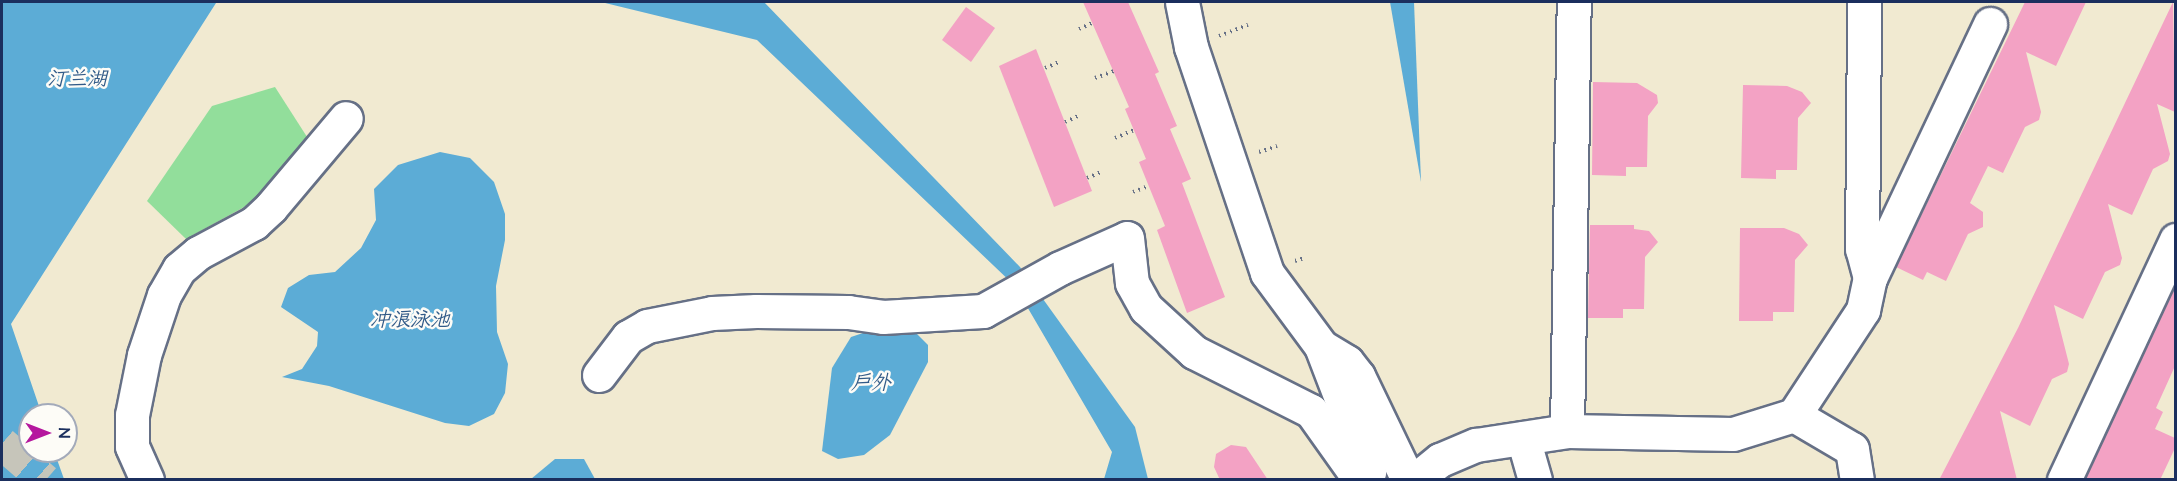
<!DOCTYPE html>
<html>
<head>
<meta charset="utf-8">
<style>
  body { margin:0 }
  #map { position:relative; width:2177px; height:481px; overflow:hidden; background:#f1ead1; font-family:"Architects Daughter","LXGW WenKai TC",sans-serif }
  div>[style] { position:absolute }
  .green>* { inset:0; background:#92de9b }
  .water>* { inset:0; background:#5cacd6 }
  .building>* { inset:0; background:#f3a2c4 }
  .major-tunnel>* { height:33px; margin-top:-16.5px; transform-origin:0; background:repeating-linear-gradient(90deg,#c6c5ba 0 33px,transparent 0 49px) }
  .path>* { height:4px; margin-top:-2px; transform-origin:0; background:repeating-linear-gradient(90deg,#667086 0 1.5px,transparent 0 6px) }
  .roads { filter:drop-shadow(2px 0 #667086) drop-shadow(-2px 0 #667086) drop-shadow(0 2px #667086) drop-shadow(0 -2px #667086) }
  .minor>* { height:33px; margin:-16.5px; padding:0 16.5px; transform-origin:16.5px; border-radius:16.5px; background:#fff }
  span { translate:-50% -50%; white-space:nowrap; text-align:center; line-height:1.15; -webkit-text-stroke:5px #fdfcf7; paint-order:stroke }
  .water-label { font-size:20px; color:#325b88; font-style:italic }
  .frame { position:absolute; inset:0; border:3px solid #1b2f5e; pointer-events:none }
  .north { position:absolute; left:18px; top:403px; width:60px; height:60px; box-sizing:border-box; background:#fdfcf7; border:2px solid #a3aaba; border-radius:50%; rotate:90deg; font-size:16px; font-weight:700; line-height:24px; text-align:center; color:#1b2f5e }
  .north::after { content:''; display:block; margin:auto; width:21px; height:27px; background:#b5179e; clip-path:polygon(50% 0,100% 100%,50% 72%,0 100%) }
</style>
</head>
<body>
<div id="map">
  <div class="green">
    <div style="clip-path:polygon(275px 87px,309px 140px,257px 200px,186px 239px,147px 201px,212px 106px)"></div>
  </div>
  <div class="water">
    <div style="clip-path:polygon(2px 2px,230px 2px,216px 3px,11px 324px,42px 415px,30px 415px,30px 451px,54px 451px,64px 479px,2px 479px)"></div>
    <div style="clip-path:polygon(601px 2px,764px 2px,1020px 267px,1135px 427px,1148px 479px,1104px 479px,1112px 452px,1015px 286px,757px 40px)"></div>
    <div style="clip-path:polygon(1390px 2px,1414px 2px,1421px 182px)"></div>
    <div style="clip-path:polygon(440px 152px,470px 158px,494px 182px,505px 214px,505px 240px,496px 286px,497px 332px,508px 364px,505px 393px,494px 414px,469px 426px,445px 423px,329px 386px,282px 377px,302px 369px,317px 346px,318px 332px,281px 307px,288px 288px,309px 275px,335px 272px,361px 248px,376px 220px,374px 189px,398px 165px)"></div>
    <div style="clip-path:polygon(869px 331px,916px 333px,928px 345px,928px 362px,890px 435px,864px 455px,838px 459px,822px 451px,832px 368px,851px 337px)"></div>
    <div style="clip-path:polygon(555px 459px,584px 459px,595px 479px,531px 479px)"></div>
  </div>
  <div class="building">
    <div style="clip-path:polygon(1083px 2px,1128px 2px,1159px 72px,1155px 74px,1177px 126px,1170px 129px,1191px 179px,1182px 183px,1225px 297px,1187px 313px,1157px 230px,1165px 226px,1139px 162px,1146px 159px,1125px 109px,1129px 107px)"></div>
    <div style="clip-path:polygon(2025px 2px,2086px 2px,2056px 66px,2026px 52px,2041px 112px,2039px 120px,2025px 127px,2003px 173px,1988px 166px,1970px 203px,1983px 212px,1983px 227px,1968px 234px,1946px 281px,1927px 272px,1923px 280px,1896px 267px)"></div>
    <div style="clip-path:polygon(2173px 2px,2175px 112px,2157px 104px,2170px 154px,2168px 161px,2153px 169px,2132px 215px,2108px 204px,2122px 258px,2120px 265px,2105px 272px,2083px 319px,2054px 305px,2069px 364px,2067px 372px,2052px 379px,2030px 426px,2000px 411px,2017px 480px,1939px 480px,2018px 328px)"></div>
    <div style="clip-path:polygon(966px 7px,995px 28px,971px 62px,942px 40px)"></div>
    <div style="clip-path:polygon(1036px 49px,1092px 191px,1054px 207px,999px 66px)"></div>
    <div style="clip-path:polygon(1593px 82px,1637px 83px,1657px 95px,1658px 103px,1648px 116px,1647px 167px,1626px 167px,1626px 176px,1592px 175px)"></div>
    <div style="clip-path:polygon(1743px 85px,1787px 86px,1802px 92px,1811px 103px,1798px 118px,1797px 170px,1776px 170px,1776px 179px,1741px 178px)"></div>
    <div style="clip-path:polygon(1590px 225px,1634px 225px,1634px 229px,1649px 231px,1658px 242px,1645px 257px,1644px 309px,1623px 309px,1623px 318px,1588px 318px)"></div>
    <div style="clip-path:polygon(1740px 228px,1784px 228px,1799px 234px,1808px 245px,1795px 260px,1794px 312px,1773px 312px,1773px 321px,1739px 321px)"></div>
    <div style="clip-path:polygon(2175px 285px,2175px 366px,2156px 408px,2163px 412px,2155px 429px,2175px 438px,2175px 448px,2160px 480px,2085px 480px)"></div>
    <div style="clip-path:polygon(1231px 445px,1246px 447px,1268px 480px,1220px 480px,1214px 467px,1216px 454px)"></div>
  </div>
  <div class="major-tunnel">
    <div style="left:2px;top:443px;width:57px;rotate:40.7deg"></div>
  </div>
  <div class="path">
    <div style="left:1079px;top:29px;width:14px;rotate:-25deg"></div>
    <div style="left:1219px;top:36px;width:31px;rotate:-21deg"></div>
    <div style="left:1045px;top:68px;width:15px;rotate:-23deg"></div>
    <div style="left:1095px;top:78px;width:20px;rotate:-20deg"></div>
    <div style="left:1065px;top:122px;width:17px;rotate:-25deg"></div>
    <div style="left:1115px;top:138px;width:21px;rotate:-23deg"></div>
    <div style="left:1259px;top:152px;width:19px;rotate:-18deg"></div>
    <div style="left:1087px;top:178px;width:15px;rotate:-23deg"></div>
    <div style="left:1133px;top:192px;width:17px;rotate:-21deg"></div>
    <div style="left:1295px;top:261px;width:9px;rotate:-18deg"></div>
  </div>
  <div class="roads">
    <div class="minor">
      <div style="left:1182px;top:2px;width:46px;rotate:78.7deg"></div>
      <div style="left:1191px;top:47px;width:238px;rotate:71.4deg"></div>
      <div style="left:1267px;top:273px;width:91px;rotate:53.5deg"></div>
      <div style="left:1321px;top:346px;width:135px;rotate:69.1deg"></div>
      <div style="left:1870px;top:278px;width:281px;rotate:-64.7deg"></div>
      <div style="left:1322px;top:347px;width:29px;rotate:31deg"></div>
      <div style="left:1347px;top:362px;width:18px;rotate:52deg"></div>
      <div style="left:1358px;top:376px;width:115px;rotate:64.3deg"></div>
      <div style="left:599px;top:375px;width:48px;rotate:-52.7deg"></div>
      <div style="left:628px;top:337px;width:22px;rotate:-30deg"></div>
      <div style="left:647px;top:326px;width:66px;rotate:-11.3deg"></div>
      <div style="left:712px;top:313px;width:44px;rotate:-2.6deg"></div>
      <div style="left:756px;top:311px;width:92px;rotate:0.6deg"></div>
      <div style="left:848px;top:312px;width:35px;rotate:8deg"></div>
      <div style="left:883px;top:317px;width:100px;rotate:-3.4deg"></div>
      <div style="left:983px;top:311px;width:88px;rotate:-29.2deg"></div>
      <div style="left:1060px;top:268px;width:73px;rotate:-24.1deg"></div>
      <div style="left:1127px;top:238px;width:45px;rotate:83.7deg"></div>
      <div style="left:1132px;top:283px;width:29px;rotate:61deg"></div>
      <div style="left:1146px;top:308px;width:65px;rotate:42.5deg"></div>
      <div style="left:1194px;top:352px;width:131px;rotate:26.8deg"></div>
      <div style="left:1311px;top:411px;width:85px;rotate:54.6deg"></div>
      <div style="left:1794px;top:415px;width:67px;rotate:30.4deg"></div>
      <div style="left:1852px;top:449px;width:31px;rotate:81deg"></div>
      <div style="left:1567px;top:431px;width:429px;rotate:-89.1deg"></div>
      <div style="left:1523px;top:438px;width:44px;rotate:74.1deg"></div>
      <div style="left:147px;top:480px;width:37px;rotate:-114deg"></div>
      <div style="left:132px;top:446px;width:31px;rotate:-90deg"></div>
      <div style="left:132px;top:415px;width:61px;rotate:-78.7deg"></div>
      <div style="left:144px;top:355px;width:63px;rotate:-71.6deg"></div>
      <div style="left:164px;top:295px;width:30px;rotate:-60deg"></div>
      <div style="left:179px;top:269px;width:25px;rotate:-40deg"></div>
      <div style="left:198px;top:253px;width:64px;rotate:-28.2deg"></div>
      <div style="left:254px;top:223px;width:23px;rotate:-43deg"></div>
      <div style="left:271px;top:207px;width:116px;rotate:-49.9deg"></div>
      <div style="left:1415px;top:480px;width:32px;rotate:-39deg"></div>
      <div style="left:1440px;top:460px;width:39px;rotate:-23deg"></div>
      <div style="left:1476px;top:445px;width:92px;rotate:-8.7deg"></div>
      <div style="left:1567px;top:431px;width:166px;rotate:1deg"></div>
      <div style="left:1733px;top:434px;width:64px;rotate:-17.3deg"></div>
      <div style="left:1794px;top:415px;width:126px;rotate:-56.7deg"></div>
      <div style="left:1863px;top:310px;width:33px;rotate:-78deg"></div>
      <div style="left:1870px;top:278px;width:30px;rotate:-105deg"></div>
      <div style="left:1862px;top:249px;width:247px;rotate:-89.5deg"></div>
      <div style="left:2064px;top:480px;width:265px;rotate:-65deg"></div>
    </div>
  </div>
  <div class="water-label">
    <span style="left:77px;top:79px">汀兰湖</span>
    <span style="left:410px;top:320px">冲浪泳池</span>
    <span style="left:871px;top:383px">户外</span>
  </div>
  <div class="frame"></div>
  <div class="north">N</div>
</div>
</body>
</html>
